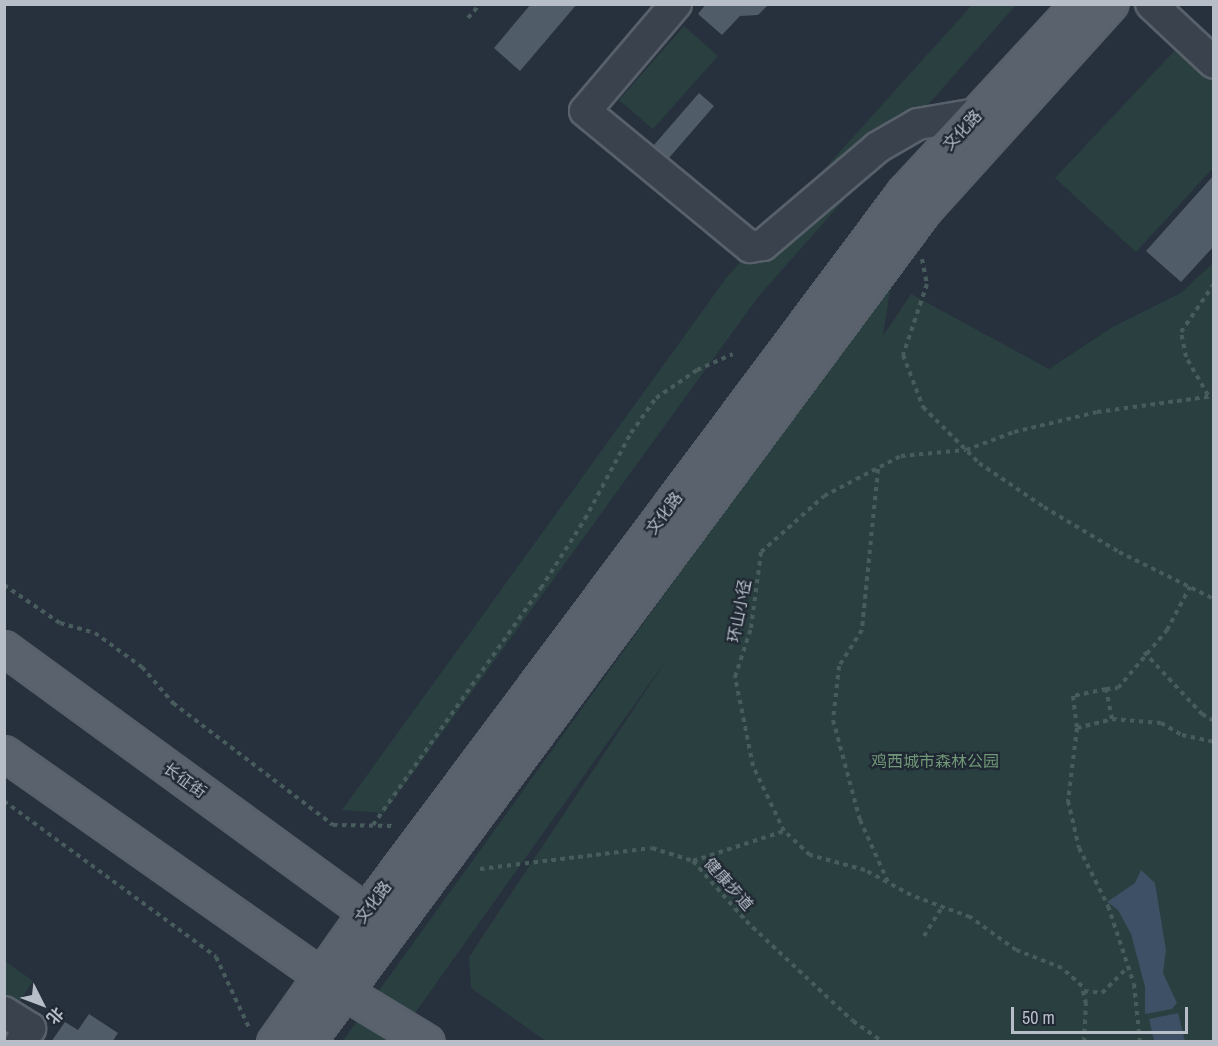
<!DOCTYPE html>
<html>
<head>
<meta charset="utf-8">
<style>
  body { margin:0 }
  #map { position:relative; width:1218px; height:1046px; overflow:hidden; background:#27313d; font-family:"Archivo Narrow","Noto Sans SC",sans-serif }
  div>[style] { position:absolute }
  .green>* { inset:0; background:#2a3f3f }
  .water>* { inset:0; background:#3d5065 }
  .building>* { inset:0; background:#505c68 }
  .path>* { height:4px; margin-top:-2px; transform-origin:0; background:repeating-linear-gradient(90deg,#495c5d 0 4.5px,transparent 0 9px) }
  .roads { filter:drop-shadow(2px 0 #58616b) drop-shadow(-2px 0 #58616b) drop-shadow(0 2px #58616b) drop-shadow(0 -2px #58616b) }
  .minor>* { height:30px; margin:-15px; padding:0 15px; transform-origin:15px; border-radius:15px; background:#3a434d }
  .major>* { height:33px; margin:-16.5px; padding:0 16.5px; transform-origin:16.5px; border-radius:16.5px; background:#59626d }
  span { translate:-50% -50%; white-space:nowrap; text-align:center; line-height:1.15; -webkit-text-stroke:4.5px #1f2833; paint-order:stroke }
  .street-label { font-size:16px; color:#b7bec8 }
  .park-label { font-size:16px; color:#709777 }
  .frame { position:absolute; inset:0; border:6px solid #b7bec8; pointer-events:none }
  .north { position:absolute; left:12px; top:974px; width:60px; height:60px; -webkit-text-stroke:4px #1f2833; paint-order:stroke; rotate:132deg; font-size:16px; font-weight:700; line-height:24px; text-align:center; color:#b7bec8 }
  .north::after { content:''; display:block; margin:auto; width:21px; height:27px; background:#b7bec8; clip-path:polygon(50% 0,100% 100%,50% 72%,0 100%) }
  .scale { position:absolute; left:1011px; top:1007px; width:177px; height:27px; box-sizing:border-box; border:3px solid #b7bec8; border-top:0; padding-left:8px; font-size:18px; line-height:21px; white-space:nowrap; color:#b7bec8; -webkit-text-stroke:4px #1f2833; paint-order:stroke }
</style>
</head>
<body>
<div id="map">
  <div class="green">
    <div style="clip-path:polygon(972px 5px,1016px 5px,758px 297px,384px 813px,342px 810px,727px 277px)"></div>
    <div style="clip-path:polygon(684px 26px,718px 56px,653px 129px,619px 100px)"></div>
    <div style="clip-path:polygon(1179px 46px,1213px 78px,1213px 168px,1136px 252px,1055px 178px)"></div>
    <div style="clip-path:polygon(1213px 263px,1213px 1041px,546px 1041px,471px 988px,469px 957px,667px 659px,395px 1041px,342px 1042px,892px 278px,883px 336px,911px 294px,1049px 369px,1111px 328px,1181px 293px)"></div>
    <div style="clip-path:polygon(5px 961px,33px 981px,5px 1024px)"></div>
  </div>
  <div class="water">
    <div style="clip-path:polygon(1141px 870px,1155px 883px,1166px 950px,1163px 973px,1177px 1003px,1172px 1009px,1145px 1014px,1145px 987px,1131px 934px,1118px 910px,1107px 902px,1135px 883px)"></div>
    <div style="clip-path:polygon(1178px 1013px,1185px 1041px,1154px 1041px,1149px 1019px)"></div>
  </div>
  <div class="building">
    <div style="clip-path:polygon(531px 4px,577px 4px,520px 71px,494px 48px)"></div>
    <div style="clip-path:polygon(706px 4px,769px 4px,758px 15px,740px 16px,722px 35px,698px 14px)"></div>
    <div style="clip-path:polygon(699px 93px,714px 106px,662px 166px,647px 153px)"></div>
    <div style="clip-path:polygon(1214px 175px,1214px 246px,1181px 282px,1146px 251px)"></div>
    <div style="clip-path:polygon(89px 1014px,118px 1033px,112px 1042px,51px 1042px,65px 1022px,78px 1030px)"></div>
  </div>
  <div class="path">
    <div style="left:468px;top:18px;width:18px;rotate:-49deg"></div>
    <div style="left:922px;top:259px;width:25px;rotate:79deg"></div>
    <div style="left:927px;top:284px;width:75px;rotate:108.7deg"></div>
    <div style="left:903px;top:355px;width:56px;rotate:69deg"></div>
    <div style="left:923px;top:407px;width:79px;rotate:45deg"></div>
    <div style="left:979px;top:463px;width:78px;rotate:34.1deg"></div>
    <div style="left:1044px;top:507px;width:87px;rotate:31deg"></div>
    <div style="left:1119px;top:552px;width:106px;rotate:26.3deg"></div>
    <div style="left:1208px;top:395px;width:44px;rotate:-120.1deg"></div>
    <div style="left:1186px;top:357px;width:25px;rotate:-101deg"></div>
    <div style="left:1181px;top:332px;width:58px;rotate:-55.5deg"></div>
    <div style="left:878px;top:469px;width:162px;rotate:95.7deg"></div>
    <div style="left:862px;top:630px;width:43px;rotate:122.6deg"></div>
    <div style="left:839px;top:666px;width:54px;rotate:96.3deg"></div>
    <div style="left:833px;top:720px;width:104px;rotate:74.9deg"></div>
    <div style="left:860px;top:820px;width:68px;rotate:65.7deg"></div>
    <div style="left:4px;top:585px;width:68px;rotate:34.2deg"></div>
    <div style="left:60px;top:623px;width:36px;rotate:16deg"></div>
    <div style="left:95px;top:633px;width:58px;rotate:35.9deg"></div>
    <div style="left:142px;top:667px;width:48px;rotate:49.3deg"></div>
    <div style="left:173px;top:703px;width:201px;rotate:37.3deg"></div>
    <div style="left:333px;top:825px;width:63px;rotate:0.9deg"></div>
    <div style="left:1144px;top:652px;width:85px;rotate:46.9deg"></div>
    <div style="left:1202px;top:714px;width:14px;rotate:30deg"></div>
    <div style="left:1106px;top:689px;width:12px;rotate:-5deg"></div>
    <div style="left:1118px;top:688px;width:76px;rotate:-49.8deg"></div>
    <div style="left:1167px;top:630px;width:49px;rotate:-61.9deg"></div>
    <div style="left:1112px;top:719px;width:49px;rotate:4.7deg"></div>
    <div style="left:1161px;top:723px;width:24px;rotate:30deg"></div>
    <div style="left:1182px;top:735px;width:33px;rotate:12deg"></div>
    <div style="left:1077px;top:728px;width:36px;rotate:-14deg"></div>
    <div style="left:1112px;top:719px;width:31px;rotate:-101deg"></div>
    <div style="left:1106px;top:689px;width:34px;rotate:168deg"></div>
    <div style="left:1073px;top:696px;width:32px;rotate:83deg"></div>
    <div style="left:1077px;top:728px;width:74px;rotate:97deg"></div>
    <div style="left:1068px;top:801px;width:48px;rotate:76.8deg"></div>
    <div style="left:1079px;top:848px;width:65px;rotate:63.4deg"></div>
    <div style="left:1108px;top:906px;width:82px;rotate:71.6deg"></div>
    <div style="left:1134px;top:984px;width:58px;rotate:84.1deg"></div>
    <div style="left:4px;top:801px;width:263px;rotate:36.3deg"></div>
    <div style="left:216px;top:957px;width:81px;rotate:65deg"></div>
    <div style="left:373px;top:825px;width:291px;rotate:-54.7deg"></div>
    <div style="left:541px;top:588px;width:82px;rotate:-57.5deg"></div>
    <div style="left:585px;top:519px;width:98px;rotate:-61.9deg"></div>
    <div style="left:631px;top:433px;width:43px;rotate:-54.5deg"></div>
    <div style="left:656px;top:398px;width:50px;rotate:-34.3deg"></div>
    <div style="left:697px;top:370px;width:39px;rotate:-24deg"></div>
    <div style="left:693px;top:861px;width:96px;rotate:-18.2deg"></div>
    <div style="left:480px;top:869px;width:173px;rotate:-7deg"></div>
    <div style="left:652px;top:848px;width:43px;rotate:17.6deg"></div>
    <div style="left:693px;top:861px;width:80px;rotate:48.5deg"></div>
    <div style="left:746px;top:921px;width:146px;rotate:43.1deg"></div>
    <div style="left:853px;top:1021px;width:37px;rotate:35deg"></div>
    <div style="left:924px;top:936px;width:34px;rotate:-58deg"></div>
    <div style="left:1084px;top:991px;width:18px;rotate:6deg"></div>
    <div style="left:1102px;top:993px;width:37px;rotate:-45deg"></div>
    <div style="left:1084px;top:1042px;width:38px;rotate:-87deg"></div>
    <div style="left:1086px;top:1004px;width:18px;rotate:-103deg"></div>
    <div style="left:1082px;top:986px;width:27px;rotate:-138deg"></div>
    <div style="left:1062px;top:968px;width:49px;rotate:-158.6deg"></div>
    <div style="left:1016px;top:950px;width:57px;rotate:-144.3deg"></div>
    <div style="left:970px;top:917px;width:63px;rotate:-159.6deg"></div>
    <div style="left:911px;top:895px;width:52px;rotate:-151.5deg"></div>
    <div style="left:865px;top:870px;width:57px;rotate:-164.7deg"></div>
    <div style="left:810px;top:855px;width:35px;rotate:-137deg"></div>
    <div style="left:784px;top:831px;width:72px;rotate:-115.5deg"></div>
    <div style="left:753px;top:766px;width:91px;rotate:-101.4deg"></div>
    <div style="left:735px;top:677px;width:52px;rotate:-71.9deg"></div>
    <div style="left:751px;top:628px;width:77px;rotate:-82.5deg"></div>
    <div style="left:761px;top:552px;width:84px;rotate:-41.6deg"></div>
    <div style="left:824px;top:496px;width:87px;rotate:-27.5deg"></div>
    <div style="left:901px;top:456px;width:65px;rotate:-5.3deg"></div>
    <div style="left:966px;top:450px;width:51px;rotate:-20.6deg"></div>
    <div style="left:1014px;top:432px;width:85px;rotate:-13.5deg"></div>
    <div style="left:1097px;top:412px;width:118px;rotate:-7.8deg"></div>
  </div>
  <div class="roads">
    <div class="minor">
      <div style="left:676px;top:4px;width:140px;rotate:130.4deg"></div>
      <div style="left:585px;top:111px;width:214px;rotate:39.5deg"></div>
      <div style="left:750px;top:247px;width:13px;rotate:-9deg"></div>
      <div style="left:763px;top:245px;width:151px;rotate:-40.4deg"></div>
      <div style="left:878px;top:147px;width:46px;rotate:-29.9deg"></div>
      <div style="left:918px;top:124px;width:59px;rotate:-9.8deg"></div>
      <div style="left:1151px;top:4px;width:86px;rotate:43.1deg"></div>
      <div style="left:4px;top:1012px;width:31px;rotate:32deg"></div>
      <div style="left:30px;top:1028px;width:17px;rotate:123deg"></div>
    </div>
    <div class="major">
      <div style="left:4px;top:648px;width:448px;rotate:36.1deg"></div>
      <div style="left:4px;top:753px;width:414px;rotate:35.1deg"></div>
      <div style="left:343px;top:991px;width:98px;rotate:31.3deg"></div>
      <div style="left:274px;top:1042px;width:159px;rotate:-54.7deg"></div>
      <div style="left:366px;top:912px;width:899px;rotate:-53.23deg"></div>
      <div style="left:904px;top:192px;width:256px;rotate:-47.2deg"></div>
      <div style="left:307px;top:1042px;width:1036px;rotate:-53.44deg"></div>
      <div style="left:924px;top:210px;width:278px;rotate:-47.9deg"></div>
    </div>
  </div>
  <div class="street-label">
    <span style="left:962px;top:130px;rotate:-47deg">文化路</span>
    <span style="left:664px;top:513px;rotate:-53deg">文化路</span>
    <span style="left:739px;top:611px;rotate:-79deg">环山小径</span>
    <span style="left:185px;top:780px;rotate:36deg">长征街</span>
    <span style="left:729px;top:884px;rotate:48deg">健康步道</span>
    <span style="left:373px;top:902px;rotate:-53deg">文化路</span>
  </div>
  <div class="park-label">
    <span style="left:935px;top:761px">鸡西城市森林公园</span>
  </div>
  <div class="frame"></div>
  <div class="north">北</div>
  <div class="scale">50 m</div>
</div>
</body>
</html>
